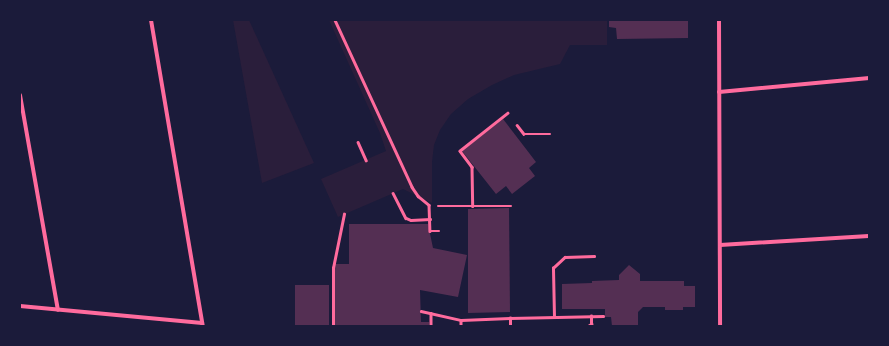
<!DOCTYPE html>
<html>
<head>
<meta charset="utf-8">
<style>
  body { margin:0 }
  #map { position:relative; width:889px; height:346px; overflow:hidden; background:#1b1b3a; font-family:Helvetica,sans-serif }
  div>[style] { position:absolute }
  .green>* { inset:0; background:#2a1e3b }
  .building>* { inset:0; background:#542f53 }
  .path>* { height:2.5px; margin:-1.25px; padding:0 1.25px; transform-origin:1.25px; border-radius:1.25px; background:#ff6b9d }
  .minor>* { height:4px; margin:-2px; padding:0 2px; transform-origin:2px; border-radius:2px; background:#ff6b9d }
  span { translate:-50% -50%; white-space:nowrap; text-align:center; line-height:1.15; -webkit-text-stroke:3.5px #1b1b3a; paint-order:stroke }
  .frame { position:absolute; inset:0; border:21px solid #1b1b3a; pointer-events:none }
</style>
</head>
<body>
<div id="map">
  <div class="green">
    <div style="clip-path:polygon(233px 20px,249px 20px,314px 163px,262px 183px)"></div>
    <div style="clip-path:polygon(329px 20px,607px 20px,607px 45px,570px 45px,560px 64px,514px 75px,492px 85px,468px 99px,451px 114px,440px 130px,434px 145px,432px 162px,432px 203px,403px 189px,338px 217px,321px 179px,386px 151px,380px 133px)"></div>
  </div>
  <div class="building">
    <div style="clip-path:polygon(609px 20px,688px 20px,688px 38px,617px 39px,616px 28px,609px 27px)"></div>
    <div style="clip-path:polygon(503px 119px,536px 162px,529px 168px,535px 176px,512px 194px,506px 186px,496px 194px,462px 151px)"></div>
    <div style="clip-path:polygon(509px 208px,510px 312px,468px 313px,468px 209px)"></div>
    <div style="clip-path:polygon(349px 224px,428px 224px,433px 248px,467px 255px,458px 297px,420px 290px,421px 322px,429px 322px,429px 326px,335px 326px,334px 264px,349px 264px)"></div>
    <div style="clip-path:polygon(629px 265px,640px 274px,640px 281px,684px 281px,684px 286px,695px 286px,695px 307px,683px 307px,683px 310px,665px 310px,665px 307px,643px 307px,638px 312px,638px 326px,612px 326px,611px 317px,605px 317px,605px 309px,562px 309px,562px 284px,592px 283px,592px 281px,619px 280px,619px 275px)"></div>
    <div style="clip-path:polygon(295px 285px,329px 285px,329px 326px,295px 326px)"></div>
  </div>
  <div class="path">
    <div style="left:335px;top:20px;width:184px;rotate:65.2deg"></div>
    <div style="left:412px;top:187px;width:11px;rotate:56deg"></div>
    <div style="left:418px;top:196px;width:14px;rotate:39deg"></div>
    <div style="left:429px;top:205px;width:26px;rotate:88deg"></div>
    <div style="left:430px;top:231px;width:9px"></div>
    <div style="left:508px;top:113px;width:61px;rotate:141.6deg"></div>
    <div style="left:460px;top:151px;width:20px;rotate:53deg"></div>
    <div style="left:472px;top:167px;width:39px;rotate:89deg"></div>
    <div style="left:473px;top:206px;width:38px"></div>
    <div style="left:517px;top:125px;width:11px;rotate:52deg"></div>
    <div style="left:524px;top:134px;width:26px"></div>
    <div style="left:358px;top:142px;width:20px;rotate:66deg"></div>
    <div style="left:393px;top:193px;width:28px;rotate:63deg"></div>
    <div style="left:406px;top:218px;width:5px;rotate:22deg"></div>
    <div style="left:411px;top:220px;width:19px;rotate:-3deg"></div>
    <div style="left:438px;top:206px;width:35px"></div>
    <div style="left:421px;top:311px;width:41px;rotate:12.7deg"></div>
    <div style="left:461px;top:320px;width:49px;rotate:-2.3deg"></div>
    <div style="left:431px;top:313px;width:13px;rotate:90deg"></div>
    <div style="left:554px;top:317px;width:49px;rotate:-91.2deg"></div>
    <div style="left:553px;top:268px;width:16px;rotate:-43deg"></div>
    <div style="left:565px;top:257px;width:29px;rotate:-2deg"></div>
    <div style="left:461px;top:320px;width:6px;rotate:90deg"></div>
    <div style="left:333px;top:326px;width:58px;rotate:-90deg"></div>
    <div style="left:333px;top:268px;width:55px;rotate:-78.5deg"></div>
    <div style="left:510px;top:326px;width:8px;rotate:-90deg"></div>
    <div style="left:510px;top:318px;width:93px;rotate:-1.2deg"></div>
    <div style="left:588px;top:326px;width:4px;rotate:-34deg"></div>
    <div style="left:591px;top:324px;width:8px;rotate:-90deg"></div>
  </div>
  <div class="minor">
    <div style="left:151px;top:20px;width:310px;rotate:80.4deg"></div>
    <div style="left:719px;top:20px;width:306px;rotate:89.8deg"></div>
    <div style="left:719px;top:92px;width:151px;rotate:-5.3deg"></div>
    <div style="left:20px;top:95px;width:218px;rotate:80deg"></div>
    <div style="left:720px;top:245px;width:149px;rotate:-3.5deg"></div>
    <div style="left:20px;top:306px;width:183px;rotate:5.3deg"></div>
  </div>
  <div class="frame"></div>
</div>
</body>
</html>
